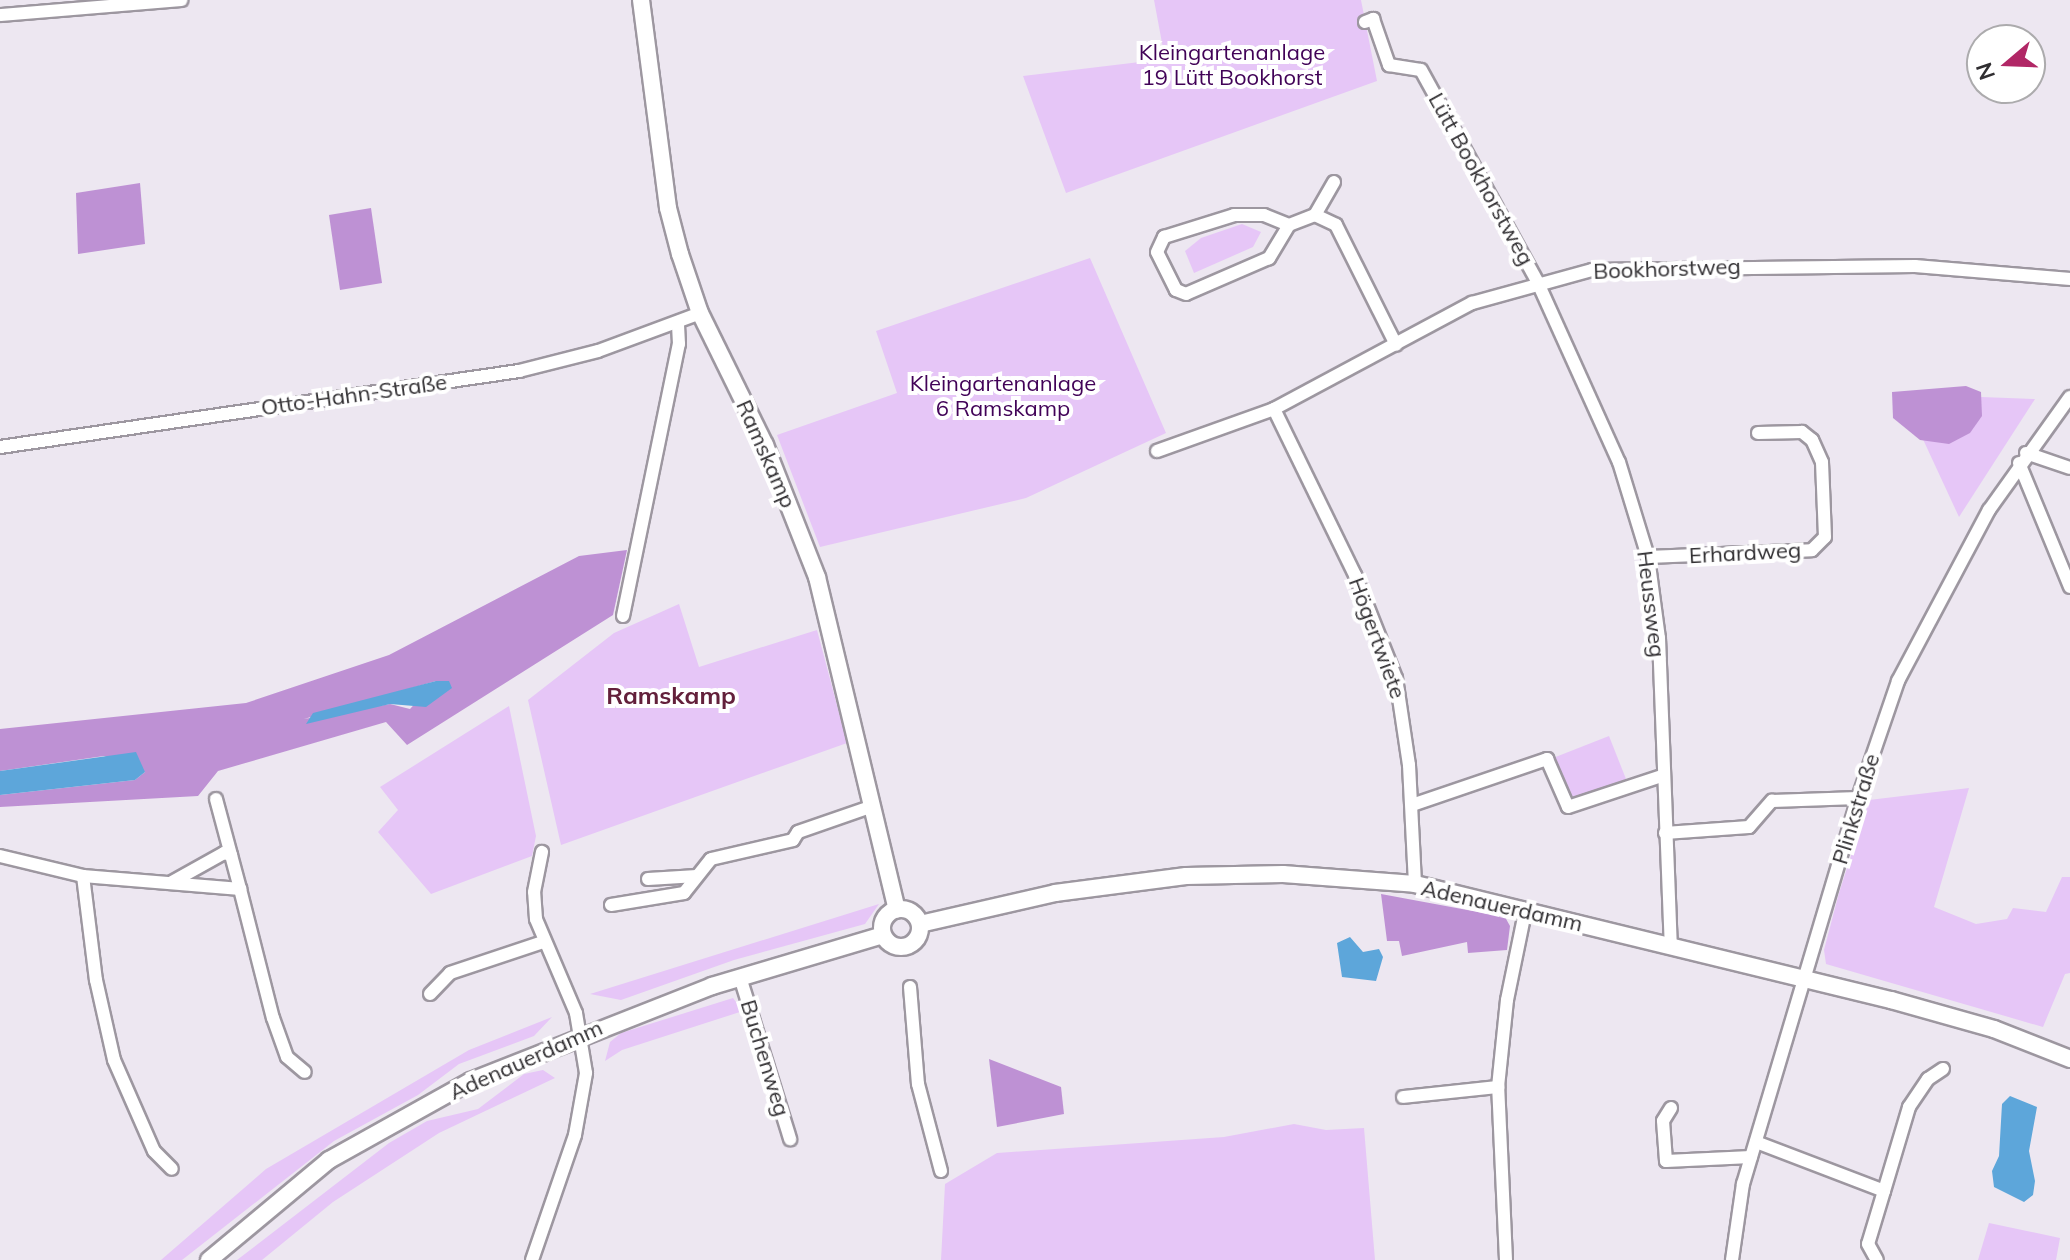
<!DOCTYPE html>
<html>
<head>
<meta charset="utf-8">
<style>
  body { margin:0 }
  #map { position:relative; width:2070px; height:1260px; overflow:hidden; background:#ede7f1; font-family:Mulish,sans-serif }
  div>[style] { position:absolute }
  .green>* { inset:0; background:#e6c6f7 }
  .forest>* { inset:0; background:#be91d4 }
  .water>* { inset:0; background:#5da6da }
  .roads { filter:drop-shadow(2px 0 #9d97a0) drop-shadow(-2px 0 #9d97a0) drop-shadow(0 2px #9d97a0) drop-shadow(0 -2px #9d97a0) }
  .minor>* { height:12px; margin:-6px; padding:0 6px; transform-origin:6px; border-radius:6px; background:#fff }
  .tertiary>* { height:16px; margin:-8px; padding:0 8px; transform-origin:8px; border-radius:8px; background:#fff }
  .tertiary>.ring { margin:-8px; padding:0; box-sizing:content-box; background:none; border:16px solid #fff; border-radius:50% }
  span { translate:-50% -50%; white-space:nowrap; text-align:center; line-height:1.15; -webkit-text-stroke:8px #fff; paint-order:stroke }
  .park-label { font-size:22px; color:#410257 }
  .street-label { font-size:22px; color:#302e31 }
  .neighbourhood-label { font-size:24px; color:#63203b; font-weight:700 }
  .north { position:absolute; left:1966px; top:24px; width:80px; height:80px; box-sizing:border-box; background:#fff; border:2px solid #acabad; border-radius:50%; rotate:251deg; font-size:22px; font-weight:700; line-height:32px; text-align:center; color:#302e31 }
  .north::after { content:''; display:block; margin:auto; width:28px; height:36px; background:#b12766; clip-path:polygon(50% 0,100% 100%,50% 72%,0 100%) }
</style>
</head>
<body>
<div id="map">
  <div class="green">
    <div style="clip-path:polygon(1154px 0,1361px 0,1377px 81px,1066px 193px,1023px 76px,1165px 59px)"></div>
    <div style="clip-path:polygon(1242px 224px,1261px 232px,1253px 247px,1194px 273px,1185px 251px,1201px 238px)"></div>
    <div style="clip-path:polygon(1090px 258px,1166px 433px,1026px 498px,820px 547px,777px 435px,897px 393px,876px 331px)"></div>
    <div style="clip-path:polygon(1902px 394px,2035px 399px,1959px 517px)"></div>
    <div style="clip-path:polygon(679px 604px,699px 667px,817px 630px,847px 743px,561px 845px,528px 700px,614px 633px)"></div>
    <div style="clip-path:polygon(509px 706px,536px 836px,532px 856px,431px 894px,378px 832px,398px 810px,380px 787px)"></div>
    <div style="clip-path:polygon(1609px 736px,1626px 779px,1570px 801px,1553px 758px)"></div>
    <div style="clip-path:polygon(1969px 788px,1934px 907px,1976px 924px,2007px 919px,2013px 908px,2046px 912px,2062px 877px,2070px 877px,2070px 973px,2065px 974px,2043px 1027px,1826px 964px,1824px 950px,1839px 893px,1869px 800px)"></div>
    <div style="clip-path:polygon(879px 904px,865px 924px,734px 960px,621px 1000px,590px 994px)"></div>
    <div style="clip-path:polygon(733px 998px,743px 1011px,622px 1050px,605px 1061px,610px 1042px,621px 1033px)"></div>
    <div style="clip-path:polygon(552px 1017px,534px 1036px,459px 1064px,418px 1095px,334px 1141px,182px 1260px,161px 1260px,266px 1169px,469px 1050px)"></div>
    <div style="clip-path:polygon(543px 1070px,555px 1078px,439px 1133px,333px 1202px,262px 1260px,237px 1260px,389px 1143px,427px 1121px,478px 1109px,524px 1074px)"></div>
    <div style="clip-path:polygon(1294px 1124px,1326px 1130px,1364px 1128px,1375px 1260px,941px 1260px,945px 1184px,997px 1153px,1224px 1137px)"></div>
    <div style="clip-path:polygon(1989px 1223px,2060px 1238px,2056px 1260px,1978px 1260px)"></div>
  </div>
  <div class="forest">
    <div style="clip-path:polygon(140px 183px,145px 244px,78px 254px,76px 193px)"></div>
    <div style="clip-path:polygon(371px 208px,382px 283px,340px 290px,329px 215px)"></div>
    <div style="clip-path:polygon(1966px 386px,1981px 392px,1982px 416px,1970px 433px,1949px 444px,1920px 440px,1893px 418px,1892px 392px)"></div>
    <div style="clip-path:polygon(evenodd,627px 550px,613px 615px,407px 745px,386px 722px,218px 771px,198px 796px,0 807px,0 795px,135px 780px,145px 772px,104px 756px,0 771px,0 729px,246px 703px,389px 655px,579px 556px,627px 550px,436px 681px,410px 709px,390px 704px,304px 719px,436px 681px)"></div>
    <div style="clip-path:polygon(1381px 894px,1505px 917px,1510px 926px,1507px 950px,1468px 953px,1467px 942px,1402px 956px,1399px 941px,1387px 941px)"></div>
    <div style="clip-path:polygon(989px 1059px,1061px 1087px,1064px 1114px,997px 1127px)"></div>
  </div>
  <div class="water">
    <div style="clip-path:polygon(436px 681px,449px 681px,452px 688px,426px 707px,390px 704px,306px 724px,313px 713px)"></div>
    <div style="clip-path:polygon(136px 752px,145px 772px,135px 780px,0 795px,0 771px)"></div>
    <div style="clip-path:polygon(1350px 937px,1363px 952px,1379px 949px,1383px 957px,1376px 981px,1342px 977px,1337px 943px)"></div>
    <div style="clip-path:polygon(2010px 1096px,2037px 1107px,2029px 1151px,2035px 1181px,2033px 1195px,2024px 1202px,1994px 1187px,1992px 1171px,1999px 1156px,2002px 1104px)"></div>
  </div>
  <div class="roads">
    <div class="minor">
      <div style="left:0;top:15px;width:182px;rotate:-4.7deg"></div>
      <div style="left:1365px;top:22px;width:9px;rotate:-21deg"></div>
      <div style="left:1373px;top:19px;width:49px;rotate:70.8deg"></div>
      <div style="left:1389px;top:65px;width:32px;rotate:9deg"></div>
      <div style="left:1421px;top:70px;width:243px;rotate:61.2deg"></div>
      <div style="left:1538px;top:283px;width:196px;rotate:65.7deg"></div>
      <div style="left:1619px;top:462px;width:99px;rotate:73deg"></div>
      <div style="left:1648px;top:557px;width:82px;rotate:82.3deg"></div>
      <div style="left:1659px;top:638px;width:307px;rotate:87.8deg"></div>
      <div style="left:1315px;top:215px;width:38px;rotate:-60deg"></div>
      <div style="left:1289px;top:225px;width:39px;rotate:121deg"></div>
      <div style="left:1269px;top:258px;width:90px;rotate:156.6deg"></div>
      <div style="left:1186px;top:294px;width:11px;rotate:-158deg"></div>
      <div style="left:1176px;top:290px;width:42px;rotate:-116.6deg"></div>
      <div style="left:1157px;top:252px;width:17px;rotate:-65deg"></div>
      <div style="left:1164px;top:237px;width:73px;rotate:-17.4deg"></div>
      <div style="left:1234px;top:215px;width:30px"></div>
      <div style="left:1264px;top:215px;width:27px;rotate:22deg"></div>
      <div style="left:1289px;top:225px;width:28px;rotate:-21deg"></div>
      <div style="left:1315px;top:215px;width:23px;rotate:25deg"></div>
      <div style="left:1336px;top:225px;width:134px;rotate:63.4deg"></div>
      <div style="left:1274px;top:409px;width:185px;rotate:64deg"></div>
      <div style="left:1355px;top:575px;width:111px;rotate:68.3deg"></div>
      <div style="left:1396px;top:678px;width:88px;rotate:81.5deg"></div>
      <div style="left:1409px;top:765px;width:119px;rotate:87.1deg"></div>
      <div style="left:0;top:447px;width:525px;rotate:-8.33deg"></div>
      <div style="left:519px;top:371px;width:81px;rotate:-14.2deg"></div>
      <div style="left:598px;top:351px;width:109px;rotate:-20.4deg"></div>
      <div style="left:1157px;top:451px;width:124px;rotate:-19.7deg"></div>
      <div style="left:1274px;top:409px;width:225px;rotate:-28.2deg"></div>
      <div style="left:1472px;top:303px;width:124px;rotate:-15.4deg"></div>
      <div style="left:1592px;top:270px;width:323px;rotate:-0.7deg"></div>
      <div style="left:1915px;top:266px;width:156px;rotate:4.8deg"></div>
      <div style="left:2026px;top:453px;width:46px;rotate:18.8deg"></div>
      <div style="left:2019px;top:463px;width:134px;rotate:67.6deg"></div>
      <div style="left:1648px;top:557px;width:164px;rotate:-2.4deg"></div>
      <div style="left:1812px;top:550px;width:18px;rotate:-45deg"></div>
      <div style="left:1825px;top:537px;width:75px;rotate:-92.3deg"></div>
      <div style="left:1822px;top:462px;width:24px;rotate:-114deg"></div>
      <div style="left:1812px;top:440px;width:13px;rotate:-141deg"></div>
      <div style="left:1802px;top:432px;width:44px;rotate:178.7deg"></div>
      <div style="left:623px;top:616px;width:278px;rotate:-78.4deg"></div>
      <div style="left:679px;top:344px;width:21px;rotate:-93deg"></div>
      <div style="left:216px;top:799px;width:58px;rotate:75deg"></div>
      <div style="left:1412px;top:805px;width:143px;rotate:-18.8deg"></div>
      <div style="left:1547px;top:759px;width:52px;rotate:66.4deg"></div>
      <div style="left:1568px;top:807px;width:99px;rotate:-18.3deg"></div>
      <div style="left:1665px;top:833px;width:84px;rotate:-4.1deg"></div>
      <div style="left:1749px;top:827px;width:35px;rotate:-49deg"></div>
      <div style="left:1772px;top:801px;width:86px;rotate:-2deg"></div>
      <div style="left:0;top:856px;width:85px;rotate:13.5deg"></div>
      <div style="left:83px;top:876px;width:158px;rotate:4.7deg"></div>
      <div style="left:240px;top:889px;width:133px;rotate:75.7deg"></div>
      <div style="left:273px;top:1018px;width:41px;rotate:70.3deg"></div>
      <div style="left:287px;top:1057px;width:23px;rotate:40deg"></div>
      <div style="left:83px;top:876px;width:105px;rotate:82.9deg"></div>
      <div style="left:96px;top:980px;width:82px;rotate:77.3deg"></div>
      <div style="left:114px;top:1060px;width:99px;rotate:66.3deg"></div>
      <div style="left:154px;top:1151px;width:25px;rotate:45deg"></div>
      <div style="left:648px;top:879px;width:49px;rotate:-3.5deg"></div>
      <div style="left:172px;top:882px;width:60px;rotate:-29.1deg"></div>
      <div style="left:224px;top:853px;width:7px;rotate:16deg"></div>
      <div style="left:231px;top:855px;width:35px;rotate:75deg"></div>
      <div style="left:611px;top:905px;width:74px;rotate:-9.3deg"></div>
      <div style="left:684px;top:893px;width:43px;rotate:-51.5deg"></div>
      <div style="left:711px;top:859px;width:84px;rotate:-13deg"></div>
      <div style="left:793px;top:840px;width:9px;rotate:-58deg"></div>
      <div style="left:798px;top:832px;width:79px;rotate:-19.1deg"></div>
      <div style="left:740px;top:977px;width:170px;rotate:72.8deg"></div>
      <div style="left:910px;top:987px;width:97px;rotate:85.3deg"></div>
      <div style="left:918px;top:1084px;width:90px;rotate:75.2deg"></div>
      <div style="left:430px;top:994px;width:29px;rotate:-46deg"></div>
      <div style="left:450px;top:973px;width:98px;rotate:-18.4deg"></div>
      <div style="left:1403px;top:1097px;width:96px;rotate:-6deg"></div>
      <div style="left:1671px;top:1108px;width:15px;rotate:122deg"></div>
      <div style="left:1663px;top:1121px;width:40px;rotate:85.7deg"></div>
      <div style="left:1666px;top:1161px;width:85px;rotate:-2.7deg"></div>
      <div style="left:1756px;top:1142px;width:137px;rotate:20.9deg"></div>
      <div style="left:1884px;top:1191px;width:55px;rotate:106.8deg"></div>
      <div style="left:1868px;top:1244px;width:18px;rotate:61deg"></div>
      <div style="left:1884px;top:1191px;width:88px;rotate:-73.4deg"></div>
      <div style="left:1909px;top:1107px;width:34px;rotate:-56deg"></div>
      <div style="left:1928px;top:1079px;width:18px;rotate:-34deg"></div>
      <div style="left:532px;top:1260px;width:132px;rotate:-71deg"></div>
      <div style="left:575px;top:1135px;width:63px;rotate:-79.9deg"></div>
      <div style="left:586px;top:1073px;width:61px;rotate:-99.5deg"></div>
      <div style="left:576px;top:1013px;width:102px;rotate:-113.1deg"></div>
      <div style="left:536px;top:919px;width:27px;rotate:-94deg"></div>
      <div style="left:534px;top:892px;width:41px;rotate:-78.7deg"></div>
      <div style="left:1506px;top:1260px;width:173px;rotate:-92.6deg"></div>
      <div style="left:1498px;top:1087px;width:87px;rotate:-84.1deg"></div>
      <div style="left:1507px;top:1000px;width:90px;rotate:-78.4deg"></div>
      <div style="left:1732px;top:1260px;width:77px;rotate:-81.8deg"></div>
      <div style="left:1743px;top:1184px;width:403px;rotate:-73.4deg"></div>
      <div style="left:1858px;top:798px;width:124px;rotate:-71.1deg"></div>
      <div style="left:1898px;top:681px;width:194px;rotate:-62deg"></div>
      <div style="left:1989px;top:510px;width:139px;rotate:-54.4deg"></div>
    </div>
    <div class="tertiary">
      <div style="left:641px;top:0;width:210px;rotate:82.6deg"></div>
      <div style="left:668px;top:208px;width:48px;rotate:75.4deg"></div>
      <div style="left:680px;top:254px;width:62px;rotate:71.3deg"></div>
      <div style="left:700px;top:313px;width:147px;rotate:63.8deg"></div>
      <div style="left:765px;top:445px;width:142px;rotate:68.5deg"></div>
      <div style="left:817px;top:577px;width:342px;rotate:76.5deg"></div>
      <div class="ring" style="left:882px;top:909px;width:22px;height:22px"></div>
      <div style="left:920px;top:924px;width:139px;rotate:-12.9deg"></div>
      <div style="left:1055px;top:893px;width:132px;rotate:-7.4deg"></div>
      <div style="left:1186px;top:876px;width:97px;rotate:-1.2deg"></div>
      <div style="left:1283px;top:874px;width:132px;rotate:4.3deg"></div>
      <div style="left:1415px;top:884px;width:490px;rotate:13.7deg"></div>
      <div style="left:1891px;top:1000px;width:107px;rotate:15.7deg"></div>
      <div style="left:1994px;top:1029px;width:82px;rotate:21.5deg"></div>
      <div style="left:209px;top:1260px;width:156px;rotate:-39.8deg"></div>
      <div style="left:329px;top:1160px;width:162px;rotate:-29.1deg"></div>
      <div style="left:471px;top:1081px;width:259px;rotate:-21.5deg"></div>
      <div style="left:712px;top:986px;width:178px;rotate:-16.6deg"></div>
    </div>
  </div>
  <div class="park-label">
    <span style="left:1232px;top:65px">Kleingartenanlage<br>19 Lütt Bookhorst</span>
    <span style="left:1003px;top:396px">Kleingartenanlage<br>6 Ramskamp</span>
  </div>
  <div class="street-label">
    <span style="left:1481px;top:179px;rotate:61deg">Lütt Bookhorstweg</span>
    <span style="left:1667px;top:269px;rotate:-2deg">Bookhorstweg</span>
    <span style="left:354px;top:395px;rotate:-8deg">Otto-Hahn-Straße</span>
    <span style="left:766px;top:454px;rotate:66deg">Ramskamp</span>
    <span style="left:1745px;top:553px;rotate:-3deg">Erhardweg</span>
    <span style="left:1651px;top:604px;rotate:83deg">Heussweg</span>
    <span style="left:1377px;top:638px;rotate:70deg">Högertwiete</span>
    <span style="left:1856px;top:809px;rotate:-73deg">Plinkstraße</span>
    <span style="left:1502px;top:906px;rotate:13deg">Adenauerdamm</span>
    <span style="left:765px;top:1058px;rotate:73deg">Buchenweg</span>
    <span style="left:526px;top:1060px;rotate:-24deg">Adenauerdamm</span>
  </div>
  <div class="neighbourhood-label">
    <span style="left:671px;top:696px">Ramskamp</span>
  </div>
  <div class="north">N</div>
</div>
</body>
</html>
